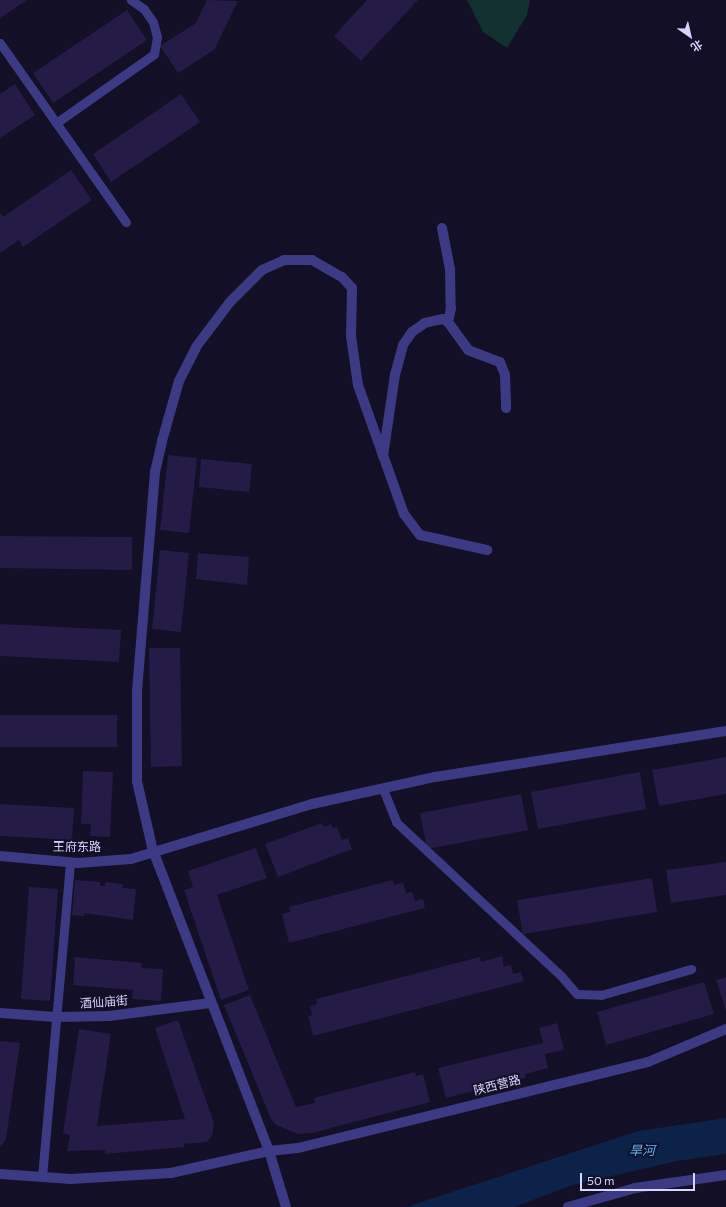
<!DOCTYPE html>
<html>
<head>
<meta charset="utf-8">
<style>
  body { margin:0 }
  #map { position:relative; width:726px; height:1207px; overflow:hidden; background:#130f26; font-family:Commissioner,"Noto Sans SC",sans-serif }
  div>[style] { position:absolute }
  .green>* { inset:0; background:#12302f }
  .water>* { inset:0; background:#0c2248 }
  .building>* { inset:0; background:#241b47 }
  .lane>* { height:9px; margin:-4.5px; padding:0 4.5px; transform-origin:4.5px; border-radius:4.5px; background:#3d3a85 }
  .street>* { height:10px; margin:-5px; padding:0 5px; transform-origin:5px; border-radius:5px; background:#3d3a85 }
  span { translate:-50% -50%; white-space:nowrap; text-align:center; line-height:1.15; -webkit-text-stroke:3.5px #130f26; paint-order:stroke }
  .street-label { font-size:12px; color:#d9d4ff }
  .water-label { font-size:13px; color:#62b6ff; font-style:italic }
  .north { position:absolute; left:670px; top:16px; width:40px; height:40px; -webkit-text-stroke:3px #130f26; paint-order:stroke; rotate:146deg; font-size:11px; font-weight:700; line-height:16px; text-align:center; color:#d9d4ff }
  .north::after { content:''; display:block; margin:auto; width:14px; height:18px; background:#d9d4ff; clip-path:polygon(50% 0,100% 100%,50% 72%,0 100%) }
  .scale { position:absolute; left:580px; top:1173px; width:115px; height:18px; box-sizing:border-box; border:2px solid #d9d4ff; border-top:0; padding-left:5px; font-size:12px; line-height:14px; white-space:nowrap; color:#d9d4ff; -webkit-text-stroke:3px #130f26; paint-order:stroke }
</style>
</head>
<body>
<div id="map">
  <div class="green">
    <div style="clip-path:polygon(467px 0,530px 0,527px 15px,507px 48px,483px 32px)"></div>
  </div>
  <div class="water">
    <div style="clip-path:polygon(726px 1118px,726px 1154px,677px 1161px,569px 1186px,515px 1207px,406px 1207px,638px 1131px)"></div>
  </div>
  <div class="building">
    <div style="clip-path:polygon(0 0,27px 0,0 18px)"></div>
    <div style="clip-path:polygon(207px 0,238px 1px,214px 50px,178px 73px,160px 46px,196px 23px)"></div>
    <div style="clip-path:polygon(367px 0,418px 0,361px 61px,334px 36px)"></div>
    <div style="clip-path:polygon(127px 10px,147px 40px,53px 103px,33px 73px)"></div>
    <div style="clip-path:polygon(15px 84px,35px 115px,0 138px,0 94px)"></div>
    <div style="clip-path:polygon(181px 94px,200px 122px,111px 182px,93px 154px)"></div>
    <div style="clip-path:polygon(71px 170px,92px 200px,23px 247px,19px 240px,0 253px,0 213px,3px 217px)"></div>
    <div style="clip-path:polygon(168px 455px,197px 458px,189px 533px,160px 530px)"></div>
    <div style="clip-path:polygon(201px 459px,252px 464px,249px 492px,199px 487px)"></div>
    <div style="clip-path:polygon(0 536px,132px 537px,132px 570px,0 568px)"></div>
    <div style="clip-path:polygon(160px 550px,189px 553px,181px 632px,152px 629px)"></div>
    <div style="clip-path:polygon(198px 553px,249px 557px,247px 585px,196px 579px)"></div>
    <div style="clip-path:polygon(0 624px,121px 630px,119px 662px,0 656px)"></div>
    <div style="clip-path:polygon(149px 648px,180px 648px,182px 766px,151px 767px)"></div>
    <div style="clip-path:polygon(0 715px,117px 715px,117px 747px,0 747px)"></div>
    <div style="clip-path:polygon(726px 757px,726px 794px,659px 806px,652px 770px)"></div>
    <div style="clip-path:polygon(83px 771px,113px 772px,110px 837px,90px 836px,91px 824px,81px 824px)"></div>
    <div style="clip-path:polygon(640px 772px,646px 809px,538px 829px,531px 792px)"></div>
    <div style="clip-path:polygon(521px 794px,528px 830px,427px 849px,420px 813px)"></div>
    <div style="clip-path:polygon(0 804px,74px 808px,72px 840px,0 836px)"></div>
    <div style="clip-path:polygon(322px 823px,324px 827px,331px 824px,333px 828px,337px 827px,342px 840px,348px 838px,352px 849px,278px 877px,265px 844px)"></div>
    <div style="clip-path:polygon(256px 848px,267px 878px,217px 895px,249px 990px,221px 1000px,184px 890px,193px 887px,188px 871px)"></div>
    <div style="clip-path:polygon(726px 862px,726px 895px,671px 903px,666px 870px)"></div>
    <div style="clip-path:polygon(652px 878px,657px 912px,523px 934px,517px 900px)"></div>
    <div style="clip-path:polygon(75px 880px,100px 882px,100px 886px,105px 886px,105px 882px,123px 884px,123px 888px,136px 889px,133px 920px,84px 913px,84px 916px,72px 915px)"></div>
    <div style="clip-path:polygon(393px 880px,394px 885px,403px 883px,406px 893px,412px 892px,415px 901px,423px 899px,425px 908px,289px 943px,282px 914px,290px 912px,289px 907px)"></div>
    <div style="clip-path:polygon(29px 887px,58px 889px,50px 1001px,21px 999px)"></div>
    <div style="clip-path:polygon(502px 956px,504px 967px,511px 965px,513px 974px,521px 972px,524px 981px,313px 1036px,308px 1016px,312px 1015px,310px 1006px,317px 1004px,316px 999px,480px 957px,481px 962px)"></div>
    <div style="clip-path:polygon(75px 957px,142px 963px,141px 968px,163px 969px,161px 1001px,132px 999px,133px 990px,73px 985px)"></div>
    <div style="clip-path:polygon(726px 977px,726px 1011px,716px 980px)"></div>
    <div style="clip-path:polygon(704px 982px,714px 1014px,606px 1045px,597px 1012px)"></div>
    <div style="clip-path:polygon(250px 995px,296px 1107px,315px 1103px,314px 1098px,415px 1072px,416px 1076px,423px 1074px,430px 1102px,312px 1133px,298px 1134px,276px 1125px,271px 1119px,224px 1005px)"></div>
    <div style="clip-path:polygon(178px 1020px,214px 1123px,212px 1136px,207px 1142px,184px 1144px,184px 1147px,105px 1154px,105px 1150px,67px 1151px,70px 1135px,63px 1133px,79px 1029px,111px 1034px,97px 1126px,185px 1119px,155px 1028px)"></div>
    <div style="clip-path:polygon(557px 1023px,564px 1050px,545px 1054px,548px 1068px,525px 1074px,526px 1078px,446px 1098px,438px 1068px,543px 1043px,539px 1028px)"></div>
    <div style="clip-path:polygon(0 1041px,20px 1043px,6px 1139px,0 1147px)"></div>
  </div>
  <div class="lane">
    <div style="left:0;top:43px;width:219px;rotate:54.9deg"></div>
    <div style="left:56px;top:123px;width:120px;rotate:-35.1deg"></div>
    <div style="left:154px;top:54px;width:17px;rotate:-80deg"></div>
    <div style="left:157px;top:37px;width:16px;rotate:-105deg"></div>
    <div style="left:153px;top:22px;width:16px;rotate:-125deg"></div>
    <div style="left:144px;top:9px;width:16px;rotate:-145deg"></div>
    <div style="left:383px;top:789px;width:35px;rotate:68deg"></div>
    <div style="left:396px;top:822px;width:227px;rotate:43deg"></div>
    <div style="left:562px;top:977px;width:23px;rotate:49deg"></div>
    <div style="left:577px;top:994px;width:24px;rotate:2deg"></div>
    <div style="left:601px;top:995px;width:94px;rotate:-16.1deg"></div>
    <div style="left:42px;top:1177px;width:316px;rotate:-84.9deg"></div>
  </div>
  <div class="street">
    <div style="left:442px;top:228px;width:42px;rotate:79deg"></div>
    <div style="left:450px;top:269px;width:39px;rotate:89deg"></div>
    <div style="left:451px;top:308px;width:14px;rotate:102deg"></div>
    <div style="left:383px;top:456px;width:82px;rotate:-81.6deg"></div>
    <div style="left:395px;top:375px;width:31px;rotate:-75deg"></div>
    <div style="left:403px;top:345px;width:16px;rotate:-55deg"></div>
    <div style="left:412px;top:332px;width:16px;rotate:-35deg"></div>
    <div style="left:425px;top:323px;width:18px;rotate:-13deg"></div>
    <div style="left:443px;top:319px;width:6px;rotate:31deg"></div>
    <div style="left:448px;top:322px;width:34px;rotate:54deg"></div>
    <div style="left:468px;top:350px;width:34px;rotate:21deg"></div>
    <div style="left:500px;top:362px;width:14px;rotate:69deg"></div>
    <div style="left:505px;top:375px;width:33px;rotate:88deg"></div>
    <div style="left:0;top:856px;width:78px;rotate:5.1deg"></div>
    <div style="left:78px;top:863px;width:53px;rotate:-4.3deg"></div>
    <div style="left:131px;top:859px;width:189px;rotate:-16.9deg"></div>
    <div style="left:312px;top:804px;width:126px;rotate:-12.4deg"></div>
    <div style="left:435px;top:777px;width:295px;rotate:-9deg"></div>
    <div style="left:0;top:1013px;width:56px;rotate:4.1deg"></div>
    <div style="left:56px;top:1017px;width:53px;rotate:-1.1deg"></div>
    <div style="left:109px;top:1016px;width:102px;rotate:-7.3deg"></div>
    <div style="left:0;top:1174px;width:71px;rotate:4deg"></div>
    <div style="left:71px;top:1179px;width:100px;rotate:-3.4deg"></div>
    <div style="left:171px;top:1173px;width:100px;rotate:-12.7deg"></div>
    <div style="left:269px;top:1151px;width:29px;rotate:-6deg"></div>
    <div style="left:298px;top:1148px;width:360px;rotate:-13.8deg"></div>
    <div style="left:648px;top:1062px;width:85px;rotate:-22.9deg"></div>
    <div style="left:286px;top:1207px;width:59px;rotate:-106.9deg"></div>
    <div style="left:269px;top:1151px;width:322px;rotate:-111.1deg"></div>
    <div style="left:153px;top:851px;width:72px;rotate:-102.9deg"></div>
    <div style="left:137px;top:781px;width:90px;rotate:-90deg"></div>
    <div style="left:137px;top:691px;width:220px;rotate:-85.3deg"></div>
    <div style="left:155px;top:472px;width:32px;rotate:-77deg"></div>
    <div style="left:162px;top:441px;width:62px;rotate:-74.2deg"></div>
    <div style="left:179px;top:381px;width:38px;rotate:-63deg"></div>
    <div style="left:196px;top:347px;width:56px;rotate:-52.9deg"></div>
    <div style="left:230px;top:302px;width:45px;rotate:-45deg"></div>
    <div style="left:262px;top:270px;width:24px;rotate:-24deg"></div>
    <div style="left:284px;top:260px;width:28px"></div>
    <div style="left:312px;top:260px;width:34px;rotate:30deg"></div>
    <div style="left:342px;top:277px;width:15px;rotate:48deg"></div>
    <div style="left:352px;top:288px;width:48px;rotate:91.2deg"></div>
    <div style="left:351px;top:336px;width:49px;rotate:81.9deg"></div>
    <div style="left:358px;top:385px;width:137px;rotate:70.4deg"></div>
    <div style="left:404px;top:514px;width:26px;rotate:53deg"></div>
    <div style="left:420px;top:535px;width:69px;rotate:12.6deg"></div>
    <div style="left:568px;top:1207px;width:70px;rotate:-15.8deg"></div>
    <div style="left:635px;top:1188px;width:92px;rotate:-8.1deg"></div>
  </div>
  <div class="street-label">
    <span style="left:77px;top:847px">王府东路</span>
    <span style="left:104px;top:1002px;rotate:-4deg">酒仙庙街</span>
    <span style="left:497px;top:1085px;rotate:-14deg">陕西营路</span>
  </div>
  <div class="water-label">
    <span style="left:642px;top:1150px">旱河</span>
  </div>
  <div class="north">北</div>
  <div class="scale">50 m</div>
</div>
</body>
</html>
